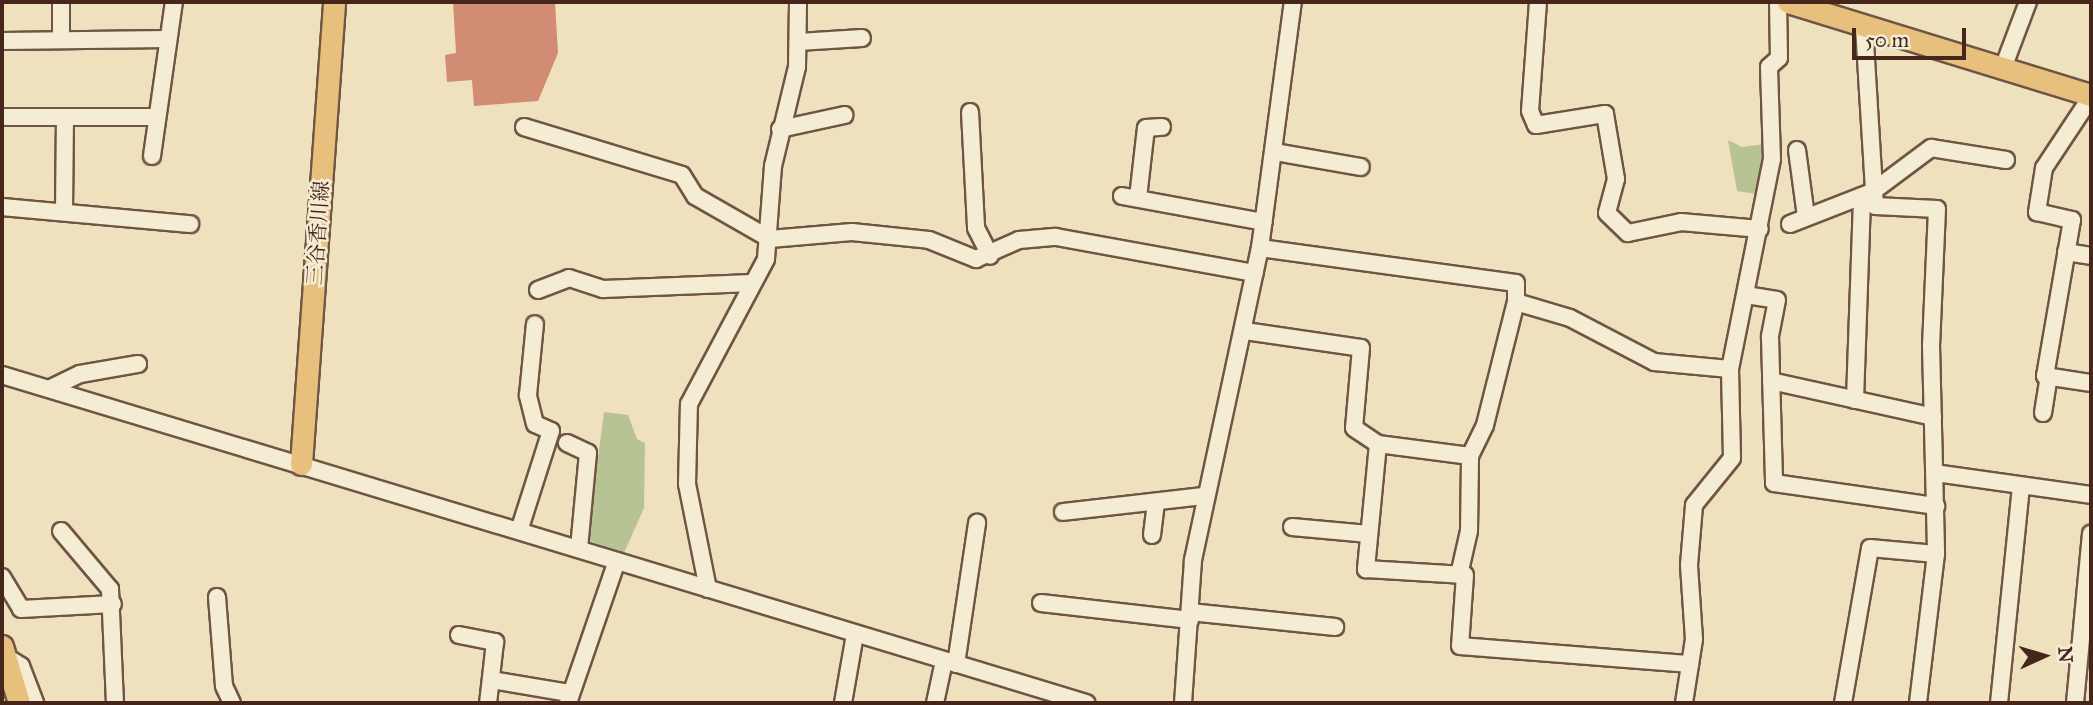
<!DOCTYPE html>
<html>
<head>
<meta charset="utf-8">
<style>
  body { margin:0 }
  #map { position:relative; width:2093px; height:705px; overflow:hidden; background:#efe1bd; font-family:"IM FELL Great Primer","Noto Serif JP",serif }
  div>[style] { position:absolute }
  .green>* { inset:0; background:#b7c392 }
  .building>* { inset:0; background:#d28c74 }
  .roads { filter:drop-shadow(2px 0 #705544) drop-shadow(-2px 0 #705544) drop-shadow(0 2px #705544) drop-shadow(0 -2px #705544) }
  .minor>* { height:16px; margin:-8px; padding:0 8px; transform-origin:8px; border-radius:8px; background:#f5ecd4 }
  .major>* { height:21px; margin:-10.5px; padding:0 10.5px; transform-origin:10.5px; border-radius:10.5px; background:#e8c07e }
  span { translate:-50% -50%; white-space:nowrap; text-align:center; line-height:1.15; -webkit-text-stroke:5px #f5ecd4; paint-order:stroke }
  .street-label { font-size:21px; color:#46261b }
  .frame { position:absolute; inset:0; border:4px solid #46261b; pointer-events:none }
  .north { position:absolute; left:2009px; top:621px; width:70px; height:70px; -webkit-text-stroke:5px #f5ecd4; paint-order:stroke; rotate:86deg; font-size:19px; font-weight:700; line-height:28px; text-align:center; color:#46261b }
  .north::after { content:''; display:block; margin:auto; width:24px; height:32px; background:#46261b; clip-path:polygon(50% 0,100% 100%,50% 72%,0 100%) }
  .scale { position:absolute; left:1852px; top:28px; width:114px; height:32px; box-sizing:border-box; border:4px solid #46261b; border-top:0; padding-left:9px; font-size:21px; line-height:24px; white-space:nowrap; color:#46261b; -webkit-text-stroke:5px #f5ecd4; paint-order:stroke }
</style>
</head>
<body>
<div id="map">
  <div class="green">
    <div style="clip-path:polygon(1728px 140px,1742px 147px,1765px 144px,1763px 195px,1737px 191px)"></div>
    <div style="clip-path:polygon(604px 412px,628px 415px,637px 439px,645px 443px,644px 508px,624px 553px,587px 540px)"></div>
  </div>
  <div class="building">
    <div style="clip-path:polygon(453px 2px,555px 2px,558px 53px,538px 101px,474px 106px,472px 80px,447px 82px,445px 55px,456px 53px)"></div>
  </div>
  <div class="roads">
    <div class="minor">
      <div style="left:1538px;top:2px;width:109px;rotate:94.2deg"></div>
      <div style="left:1530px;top:111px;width:15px;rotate:67deg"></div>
      <div style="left:1536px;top:125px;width:70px;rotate:-9.1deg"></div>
      <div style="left:1605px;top:114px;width:66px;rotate:80.4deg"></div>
      <div style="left:1616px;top:179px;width:35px;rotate:105deg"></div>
      <div style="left:1607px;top:213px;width:29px;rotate:44deg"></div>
      <div style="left:1628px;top:233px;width:54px;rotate:-11.7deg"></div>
      <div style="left:1681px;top:222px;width:79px;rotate:5.1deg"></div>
      <div style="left:1864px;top:26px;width:180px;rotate:86.5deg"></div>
      <div style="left:1875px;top:206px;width:62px;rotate:2.8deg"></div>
      <div style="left:1937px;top:209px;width:136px;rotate:92.5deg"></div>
      <div style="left:1931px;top:345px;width:209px;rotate:88.6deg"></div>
      <div style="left:1936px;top:554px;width:150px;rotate:96.9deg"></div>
      <div style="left:61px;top:38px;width:36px;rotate:-90deg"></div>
      <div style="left:2px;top:41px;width:166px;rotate:-0.7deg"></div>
      <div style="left:798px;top:42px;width:64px;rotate:-3.6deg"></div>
      <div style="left:2003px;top:68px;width:71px;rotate:-69.3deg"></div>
      <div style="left:2091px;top:97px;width:85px;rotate:123.5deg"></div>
      <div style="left:2044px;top:168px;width:45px;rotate:99deg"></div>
      <div style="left:2037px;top:212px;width:36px;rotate:13deg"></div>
      <div style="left:2072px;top:220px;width:158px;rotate:99.8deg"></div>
      <div style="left:2045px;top:376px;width:47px;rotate:8.7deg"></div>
      <div style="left:970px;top:112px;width:116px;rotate:87deg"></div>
      <div style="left:976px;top:228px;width:31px;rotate:63deg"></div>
      <div style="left:2px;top:117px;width:155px"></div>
      <div style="left:524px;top:127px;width:165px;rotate:16.9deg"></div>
      <div style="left:682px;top:175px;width:25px;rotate:58deg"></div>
      <div style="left:695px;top:196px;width:86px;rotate:29.8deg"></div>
      <div style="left:770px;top:239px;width:82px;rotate:-4.9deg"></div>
      <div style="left:852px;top:232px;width:77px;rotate:5.9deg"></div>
      <div style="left:929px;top:240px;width:51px;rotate:22deg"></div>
      <div style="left:976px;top:259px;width:47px;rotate:-23.8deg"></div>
      <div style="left:1019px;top:240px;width:37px;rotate:-5deg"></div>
      <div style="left:1056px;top:237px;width:202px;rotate:10.3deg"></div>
      <div style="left:780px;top:129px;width:66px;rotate:-12.2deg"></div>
      <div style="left:1797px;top:150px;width:68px;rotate:82.3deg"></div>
      <div style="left:1275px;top:152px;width:87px;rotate:9.9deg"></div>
      <div style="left:152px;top:156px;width:156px;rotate:-81.9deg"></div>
      <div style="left:1122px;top:196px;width:144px;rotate:10.4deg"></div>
      <div style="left:1138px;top:198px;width:70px;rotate:-83.5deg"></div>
      <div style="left:1146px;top:128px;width:16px;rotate:-4deg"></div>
      <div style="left:2px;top:207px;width:189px;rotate:5.2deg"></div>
      <div style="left:64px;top:211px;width:94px;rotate:-89.4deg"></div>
      <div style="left:1790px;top:224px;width:88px;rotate:-21.3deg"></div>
      <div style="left:1872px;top:192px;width:74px;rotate:-36.7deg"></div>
      <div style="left:1931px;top:148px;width:76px;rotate:9.1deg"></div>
      <div style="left:1260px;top:248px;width:258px;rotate:7.8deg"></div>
      <div style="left:1516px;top:283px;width:19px;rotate:90deg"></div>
      <div style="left:1516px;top:302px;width:56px;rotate:16.5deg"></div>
      <div style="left:1570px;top:318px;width:95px;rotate:27.6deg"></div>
      <div style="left:1654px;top:362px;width:76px;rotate:5.3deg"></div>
      <div style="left:2066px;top:252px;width:25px;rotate:9deg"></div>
      <div style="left:538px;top:290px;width:33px;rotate:-21deg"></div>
      <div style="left:569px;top:278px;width:36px;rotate:18deg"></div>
      <div style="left:603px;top:289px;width:149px;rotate:-2.3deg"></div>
      <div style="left:1746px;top:295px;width:31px;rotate:9deg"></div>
      <div style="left:1777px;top:300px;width:38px;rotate:101deg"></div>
      <div style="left:1770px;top:337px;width:146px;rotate:88.4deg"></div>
      <div style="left:1774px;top:483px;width:164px;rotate:8.1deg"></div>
      <div style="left:1245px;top:331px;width:117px;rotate:8.3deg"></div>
      <div style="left:1361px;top:348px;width:80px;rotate:95deg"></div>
      <div style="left:1354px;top:428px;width:29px;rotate:34deg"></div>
      <div style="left:1378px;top:444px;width:126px;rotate:95.5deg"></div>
      <div style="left:1366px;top:569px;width:99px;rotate:3.5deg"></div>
      <div style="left:1465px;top:575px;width:71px;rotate:94deg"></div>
      <div style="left:1460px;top:646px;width:231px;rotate:4.5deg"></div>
      <div style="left:2px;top:375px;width:1133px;rotate:16.83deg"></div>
      <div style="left:1771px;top:381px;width:166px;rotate:12.5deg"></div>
      <div style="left:51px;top:388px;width:32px;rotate:-26deg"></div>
      <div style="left:80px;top:374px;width:59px;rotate:-9.8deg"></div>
      <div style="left:1855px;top:400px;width:204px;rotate:-88deg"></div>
      <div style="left:2043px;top:413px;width:36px;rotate:-81deg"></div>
      <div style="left:567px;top:443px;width:23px;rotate:25deg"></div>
      <div style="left:588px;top:453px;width:96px;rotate:95.4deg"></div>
      <div style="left:1378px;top:444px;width:93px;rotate:7.4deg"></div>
      <div style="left:1935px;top:473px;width:158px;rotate:8deg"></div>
      <div style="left:1063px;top:512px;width:142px;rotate:-6.5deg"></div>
      <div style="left:1292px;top:527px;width:77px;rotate:5.2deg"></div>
      <div style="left:61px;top:531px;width:76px;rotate:49.8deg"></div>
      <div style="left:110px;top:589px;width:114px;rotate:87.5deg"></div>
      <div style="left:519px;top:531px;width:105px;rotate:-72.3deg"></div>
      <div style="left:551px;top:431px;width:17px;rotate:-156deg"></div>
      <div style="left:535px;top:424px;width:30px;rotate:-104deg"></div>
      <div style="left:528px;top:395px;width:71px;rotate:-84.4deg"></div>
      <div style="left:1152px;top:535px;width:33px;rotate:-83deg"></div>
      <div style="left:1459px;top:575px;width:45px;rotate:-77.2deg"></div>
      <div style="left:1469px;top:531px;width:75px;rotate:-89.2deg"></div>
      <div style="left:1470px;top:456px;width:34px;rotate:-64deg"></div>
      <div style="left:1485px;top:425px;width:127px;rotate:-75.9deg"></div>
      <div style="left:2px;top:577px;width:37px;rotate:59deg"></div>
      <div style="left:21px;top:609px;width:92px;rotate:-3.1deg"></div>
      <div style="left:708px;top:589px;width:107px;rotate:-101.3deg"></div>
      <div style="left:687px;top:484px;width:80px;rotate:-88.6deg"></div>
      <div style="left:689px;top:404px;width:164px;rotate:-62deg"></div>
      <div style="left:766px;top:259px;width:93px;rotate:-85.7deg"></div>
      <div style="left:773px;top:166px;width:102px;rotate:-76.4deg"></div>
      <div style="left:797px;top:67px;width:65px;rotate:-89.1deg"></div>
      <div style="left:217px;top:597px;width:89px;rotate:85.5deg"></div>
      <div style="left:224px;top:686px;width:19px;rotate:65deg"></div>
      <div style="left:1041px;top:603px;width:150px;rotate:6.5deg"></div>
      <div style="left:1190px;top:612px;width:146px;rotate:5.9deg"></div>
      <div style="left:459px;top:635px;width:37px;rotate:11deg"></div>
      <div style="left:495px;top:642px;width:61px;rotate:96.5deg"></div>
      <div style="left:5px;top:656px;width:19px;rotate:32deg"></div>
      <div style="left:21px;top:666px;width:40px;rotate:69deg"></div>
      <div style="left:956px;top:664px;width:143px;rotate:-81.5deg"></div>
      <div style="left:492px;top:680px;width:78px;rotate:9.6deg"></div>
      <div style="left:568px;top:703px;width:150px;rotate:-71deg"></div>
      <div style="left:843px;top:703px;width:70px;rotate:-80.1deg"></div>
      <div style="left:935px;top:703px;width:43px;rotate:-77.9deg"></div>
      <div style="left:1183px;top:703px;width:143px;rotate:-86deg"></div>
      <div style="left:1193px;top:560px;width:319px;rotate:-77.9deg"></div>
      <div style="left:1260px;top:248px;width:248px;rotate:-82.4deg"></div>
      <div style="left:1684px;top:703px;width:65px;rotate:-81.1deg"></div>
      <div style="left:1694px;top:639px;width:74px;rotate:-93.9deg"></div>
      <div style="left:1689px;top:565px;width:60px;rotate:-85.2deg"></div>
      <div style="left:1694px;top:505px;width:60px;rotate:-51deg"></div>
      <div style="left:1732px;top:458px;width:89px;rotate:-91.3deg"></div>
      <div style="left:1730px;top:369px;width:214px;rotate:-78.7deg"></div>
      <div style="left:1772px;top:159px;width:92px;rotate:-91.9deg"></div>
      <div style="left:1769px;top:67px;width:13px;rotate:-42deg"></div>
      <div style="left:1779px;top:58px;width:56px;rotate:-91deg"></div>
      <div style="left:1843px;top:703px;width:157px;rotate:-80.1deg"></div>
      <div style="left:1870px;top:548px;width:66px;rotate:5.2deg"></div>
      <div style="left:1999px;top:703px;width:218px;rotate:-84.2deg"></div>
      <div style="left:2075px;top:703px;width:170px;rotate:-84.6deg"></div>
    </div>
    <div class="major">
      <div style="left:1788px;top:2px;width:317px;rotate:17.1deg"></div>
      <div style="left:301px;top:464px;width:463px;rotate:-85.9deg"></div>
      <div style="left:2px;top:646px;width:59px;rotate:73.4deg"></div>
    </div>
  </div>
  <div class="street-label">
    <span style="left:318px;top:233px;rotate:-86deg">三谷香川線</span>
  </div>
  <div class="frame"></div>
  <div class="north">N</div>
  <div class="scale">50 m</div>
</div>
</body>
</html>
